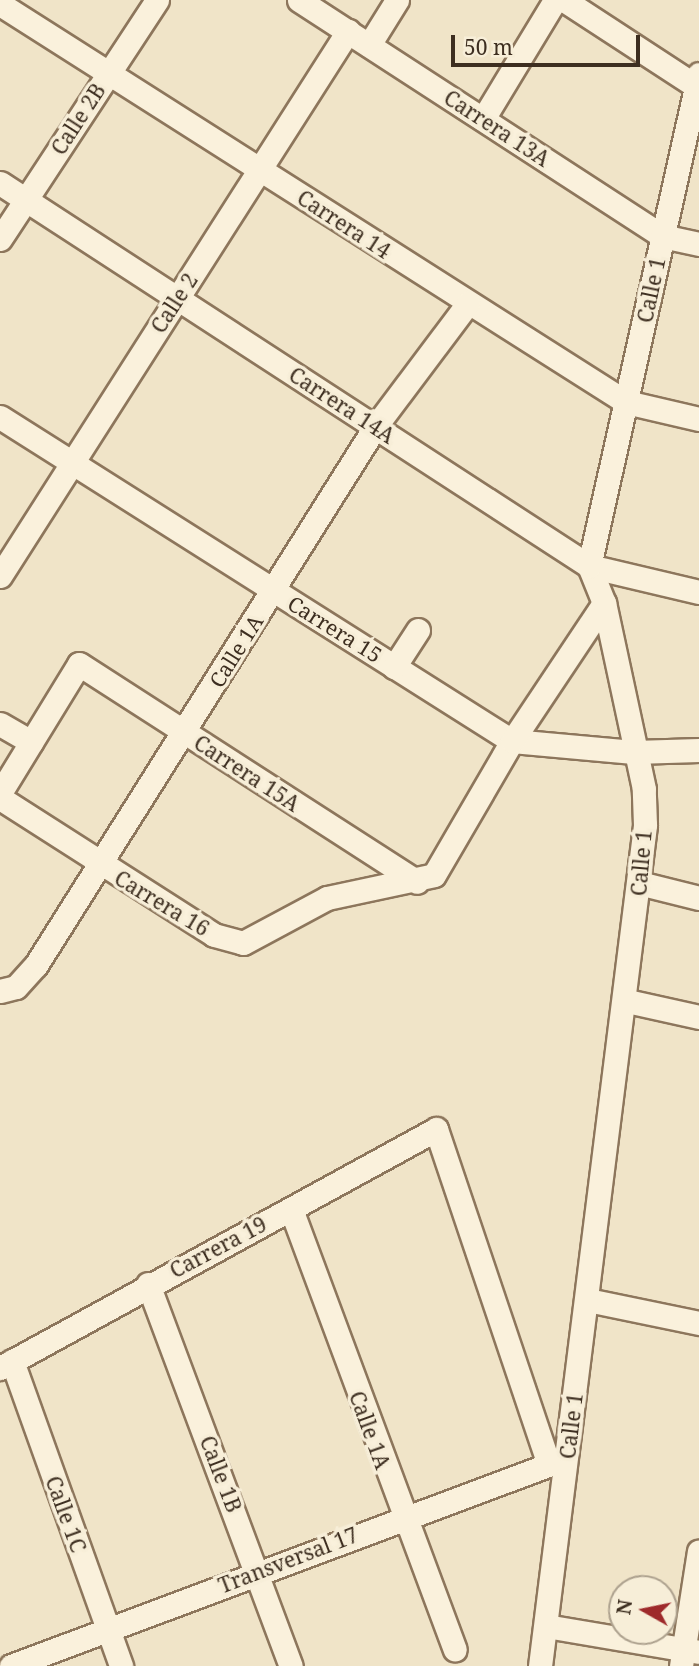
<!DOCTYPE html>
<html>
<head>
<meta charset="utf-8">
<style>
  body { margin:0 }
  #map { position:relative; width:699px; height:1666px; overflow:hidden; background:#f0e4c8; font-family:"Noto Serif",serif }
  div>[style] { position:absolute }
  .roads { filter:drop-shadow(2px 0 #8d765c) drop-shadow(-2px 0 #8d765c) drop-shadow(0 2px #8d765c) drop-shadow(0 -2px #8d765c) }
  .minor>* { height:23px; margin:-11.5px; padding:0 11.5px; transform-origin:11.5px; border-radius:11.5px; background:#faf1dc }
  span { translate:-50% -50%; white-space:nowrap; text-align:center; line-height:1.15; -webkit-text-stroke:7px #f7eed8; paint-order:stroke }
  .street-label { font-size:21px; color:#3d2e20 }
  .north { position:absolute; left:608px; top:1575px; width:70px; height:70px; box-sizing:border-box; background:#f7eed8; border:2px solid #ada18e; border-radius:50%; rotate:279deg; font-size:19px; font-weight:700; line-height:28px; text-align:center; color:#3d2e20 }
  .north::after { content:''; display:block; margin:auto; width:24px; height:32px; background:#9e2a2b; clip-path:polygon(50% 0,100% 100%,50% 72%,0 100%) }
  .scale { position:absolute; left:451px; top:35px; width:189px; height:32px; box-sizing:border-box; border:4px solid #3d2e20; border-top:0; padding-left:9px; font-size:21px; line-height:24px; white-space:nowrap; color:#3d2e20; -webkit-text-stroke:5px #f7eed8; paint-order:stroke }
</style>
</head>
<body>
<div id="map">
  <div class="roads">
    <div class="minor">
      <div style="left:299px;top:0;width:433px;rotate:33deg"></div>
      <div style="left:662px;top:236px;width:38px;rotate:12deg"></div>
      <div style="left:564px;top:0;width:158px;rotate:33.1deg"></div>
      <div style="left:0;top:4px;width:742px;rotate:32.45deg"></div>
      <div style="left:626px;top:402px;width:75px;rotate:13.1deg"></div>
      <div style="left:369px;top:45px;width:53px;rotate:-58.1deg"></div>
      <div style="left:483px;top:119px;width:139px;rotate:-58.8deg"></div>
      <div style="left:0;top:183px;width:703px;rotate:33.03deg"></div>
      <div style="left:589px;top:566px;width:113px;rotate:13.3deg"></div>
      <div style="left:0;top:239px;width:286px;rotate:-56.7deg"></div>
      <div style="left:0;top:417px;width:606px;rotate:32.33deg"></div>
      <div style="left:512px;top:741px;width:122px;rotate:5.2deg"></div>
      <div style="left:634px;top:752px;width:65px;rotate:-1.8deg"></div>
      <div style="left:0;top:576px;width:647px;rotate:-57.44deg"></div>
      <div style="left:394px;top:667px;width:44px;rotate:-57deg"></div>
      <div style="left:0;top:724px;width:36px;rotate:30deg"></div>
      <div style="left:0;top:793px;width:151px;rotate:-58.5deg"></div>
      <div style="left:79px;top:664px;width:402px;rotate:32.8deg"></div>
      <div style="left:0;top:798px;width:254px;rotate:32.6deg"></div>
      <div style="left:214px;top:935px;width:30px;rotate:15deg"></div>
      <div style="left:243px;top:943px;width:95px;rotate:-28.2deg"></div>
      <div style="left:327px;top:898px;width:109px;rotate:-12.1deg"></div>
      <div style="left:434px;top:875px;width:155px;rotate:-59.8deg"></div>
      <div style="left:512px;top:741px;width:166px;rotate:-56.3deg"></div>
      <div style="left:639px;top:883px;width:62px;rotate:14deg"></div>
      <div style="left:0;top:991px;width:16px;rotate:-14deg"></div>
      <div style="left:16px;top:987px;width:30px;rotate:-48deg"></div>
      <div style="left:36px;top:965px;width:636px;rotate:-57.78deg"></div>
      <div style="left:375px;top:427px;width:155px;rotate:-53.1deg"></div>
      <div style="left:627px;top:1001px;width:74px;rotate:12.5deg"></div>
      <div style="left:291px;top:1209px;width:470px;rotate:69.6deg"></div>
      <div style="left:148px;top:1284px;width:408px;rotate:69.5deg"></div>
      <div style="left:588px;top:1300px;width:113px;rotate:11.7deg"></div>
      <div style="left:12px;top:1361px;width:324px;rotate:70.3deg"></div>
      <div style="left:0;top:1368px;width:497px;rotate:-28.7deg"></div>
      <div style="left:436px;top:1129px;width:350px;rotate:71.4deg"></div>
      <div style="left:546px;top:1626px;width:155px;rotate:9.6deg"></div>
      <div style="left:11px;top:1666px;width:590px;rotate:-20.52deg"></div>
      <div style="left:540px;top:1666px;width:848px;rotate:-82.88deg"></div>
      <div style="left:645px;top:825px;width:36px;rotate:-92deg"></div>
      <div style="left:644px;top:789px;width:190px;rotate:-102.1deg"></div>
      <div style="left:604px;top:603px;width:40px;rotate:-112deg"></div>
      <div style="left:589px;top:566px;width:504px;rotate:-77.4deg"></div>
      <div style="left:681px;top:1666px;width:116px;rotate:-81.1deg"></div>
    </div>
  </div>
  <div class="street-label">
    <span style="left:78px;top:119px;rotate:-57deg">Calle 2B</span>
    <span style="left:497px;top:128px;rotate:33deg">Carrera 13A</span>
    <span style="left:344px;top:224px;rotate:33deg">Carrera 14</span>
    <span style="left:651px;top:290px;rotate:-78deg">Calle 1</span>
    <span style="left:174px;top:303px;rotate:-57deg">Calle 2</span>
    <span style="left:342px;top:405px;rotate:33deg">Carrera 14A</span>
    <span style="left:335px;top:629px;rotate:32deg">Carrera 15</span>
    <span style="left:236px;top:651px;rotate:-58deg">Calle 1A</span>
    <span style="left:247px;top:773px;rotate:33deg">Carrera 15A</span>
    <span style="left:641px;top:863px;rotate:-85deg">Calle 1</span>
    <span style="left:162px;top:903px;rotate:31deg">Carrera 16</span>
    <span style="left:218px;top:1247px;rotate:-28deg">Carrera 19</span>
    <span style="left:571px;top:1426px;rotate:-83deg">Calle 1</span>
    <span style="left:370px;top:1430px;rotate:70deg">Calle 1A</span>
    <span style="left:221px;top:1474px;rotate:69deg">Calle 1B</span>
    <span style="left:66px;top:1514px;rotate:70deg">Calle 1C</span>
    <span style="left:288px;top:1560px;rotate:-21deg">Transversal 17</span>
  </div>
  <div class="north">N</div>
  <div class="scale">50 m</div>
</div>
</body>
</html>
